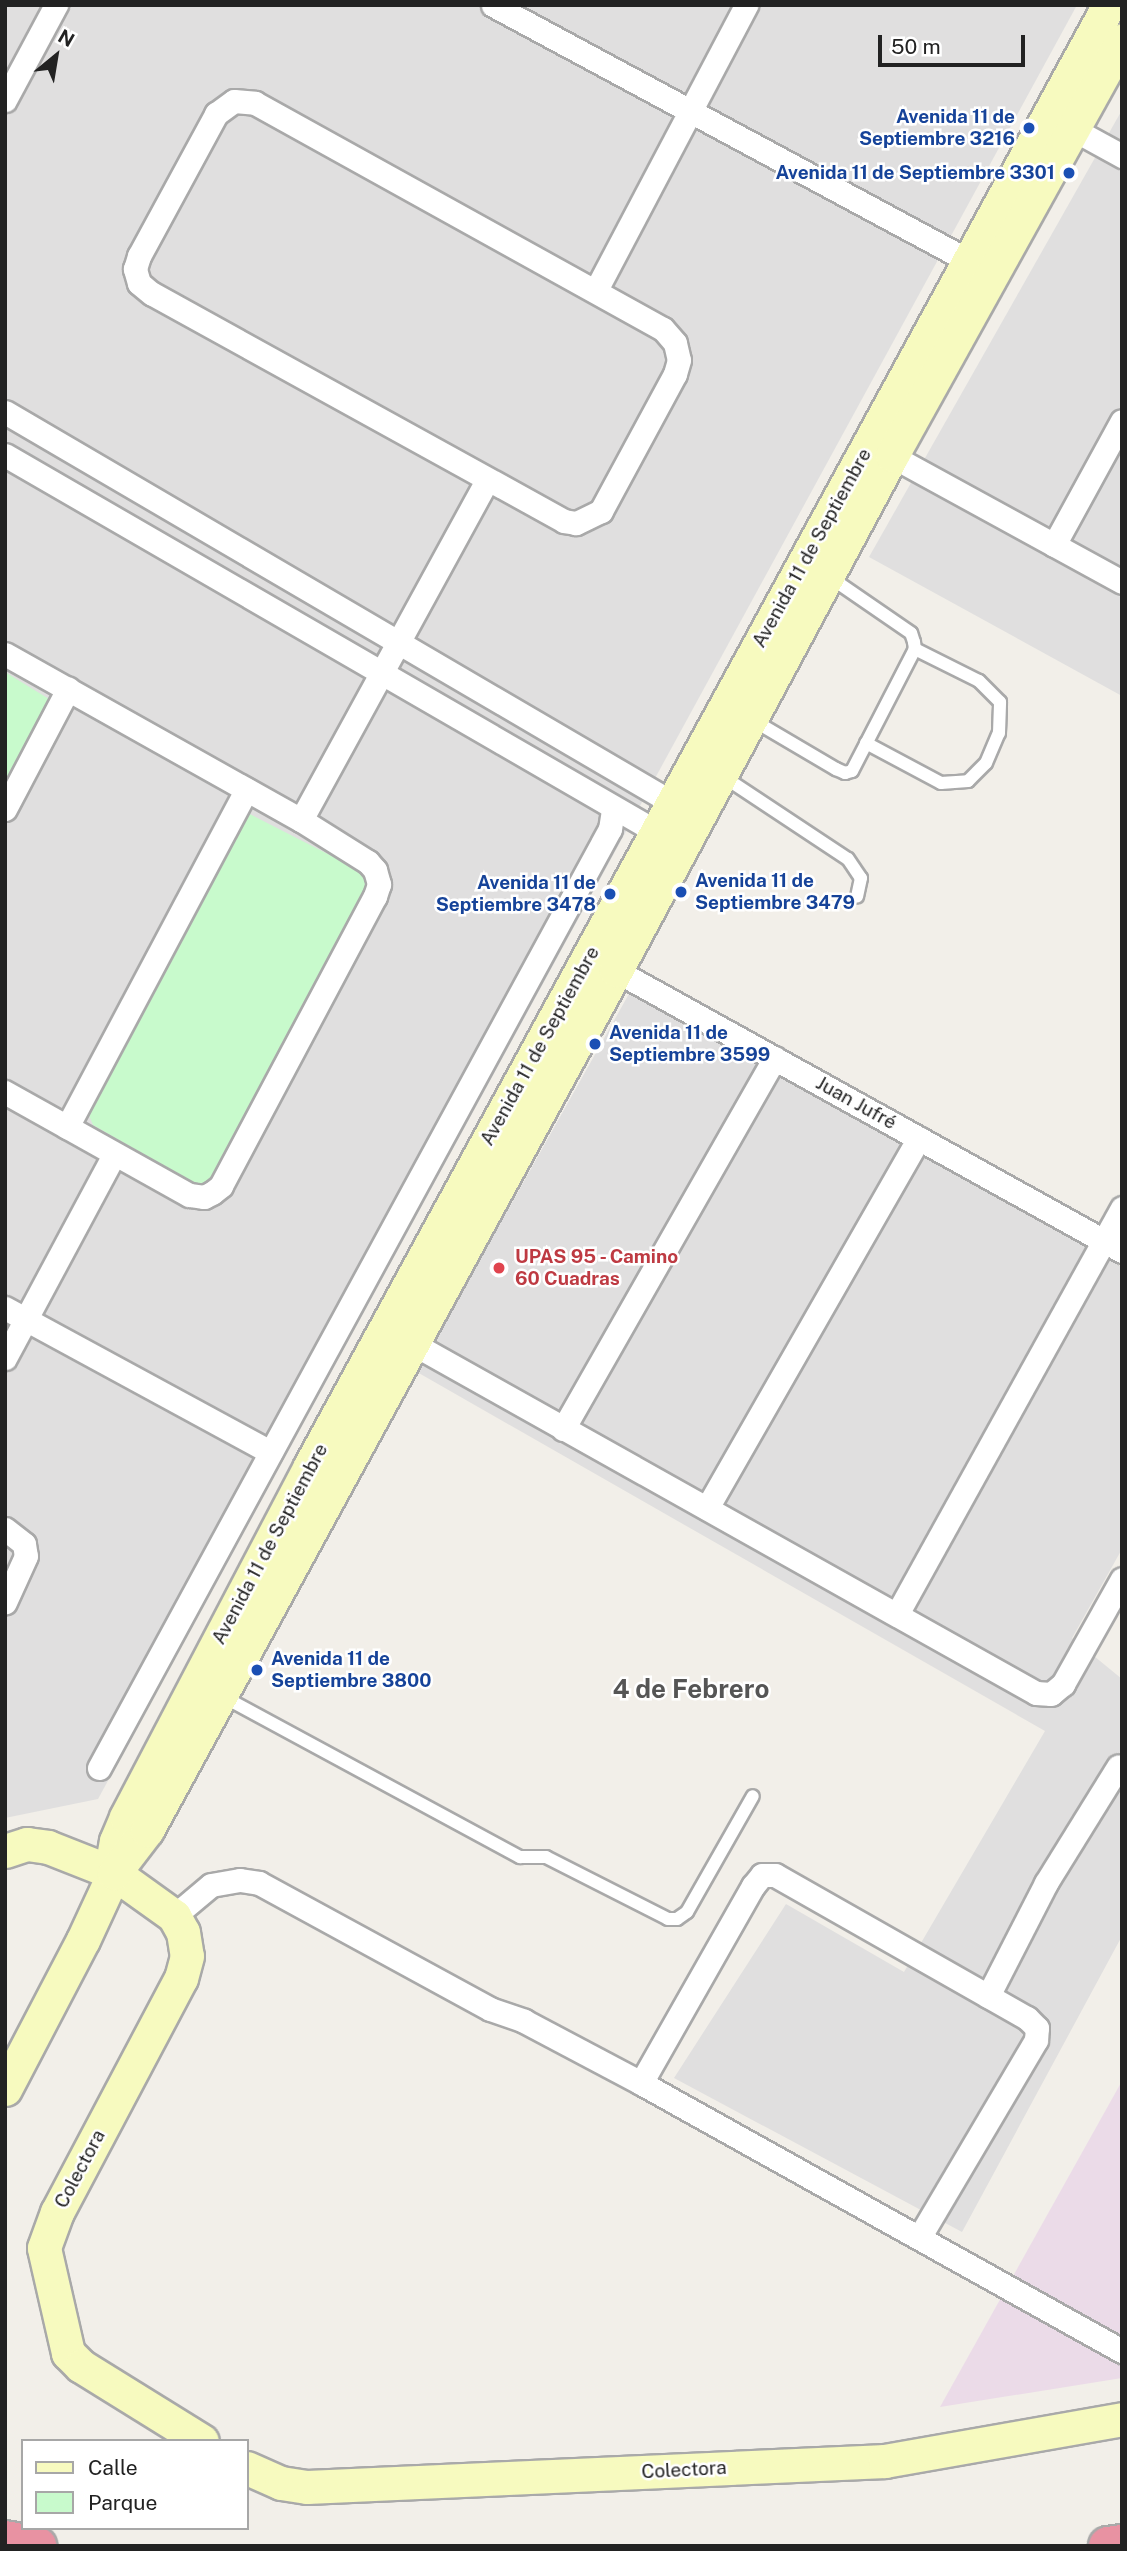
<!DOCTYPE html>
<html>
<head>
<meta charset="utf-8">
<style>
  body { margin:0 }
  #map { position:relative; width:1127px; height:2551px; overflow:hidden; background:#f2efe9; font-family:"Public Sans",sans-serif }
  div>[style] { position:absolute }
  .residential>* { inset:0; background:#e0dfdf }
  .industrial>* { inset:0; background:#ebdbe8 }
  .park>* { inset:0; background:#c8facc }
  .roads { filter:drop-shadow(2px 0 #a9a9a9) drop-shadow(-2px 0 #a9a9a9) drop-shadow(0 2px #a9a9a9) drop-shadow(0 -2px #a9a9a9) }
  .service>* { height:12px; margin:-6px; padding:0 6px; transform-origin:6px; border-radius:6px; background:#fff }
  .minor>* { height:23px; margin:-11.5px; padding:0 11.5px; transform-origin:11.5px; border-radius:11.5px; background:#fff }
  .secondary>* { height:33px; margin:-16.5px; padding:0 16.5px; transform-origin:16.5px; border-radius:16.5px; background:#f7fabf }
  .motorway>* { height:38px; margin:-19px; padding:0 19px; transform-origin:19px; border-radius:19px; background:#e892a2 }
  .dots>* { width:19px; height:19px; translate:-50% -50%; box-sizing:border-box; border:4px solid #fff; border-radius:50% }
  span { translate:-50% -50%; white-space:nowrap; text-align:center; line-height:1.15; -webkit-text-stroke:5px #fff; paint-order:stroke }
  .transit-label { font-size:19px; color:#164399; font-weight:700 }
  .right { translate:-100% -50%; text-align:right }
  .left { translate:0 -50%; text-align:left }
  .street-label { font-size:19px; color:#222 }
  .health-label { font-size:19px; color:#be3a42; font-weight:700 }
  .district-label { font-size:26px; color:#555; font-weight:700 }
  .frame { position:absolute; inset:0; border:7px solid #222; pointer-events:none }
  .legend { position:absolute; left:21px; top:2439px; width:228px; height:91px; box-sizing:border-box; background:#fff; border:2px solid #a7a7a7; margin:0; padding:9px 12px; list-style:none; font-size:21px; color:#222 }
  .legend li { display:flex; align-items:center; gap:14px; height:35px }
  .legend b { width:35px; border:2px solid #a7a7a7 }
  .north { position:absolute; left:21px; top:21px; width:70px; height:70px; -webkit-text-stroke:5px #fff; paint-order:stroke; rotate:30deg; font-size:19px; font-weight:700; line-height:28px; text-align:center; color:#222 }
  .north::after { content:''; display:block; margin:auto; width:24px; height:32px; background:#222; clip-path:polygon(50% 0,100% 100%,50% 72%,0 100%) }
  .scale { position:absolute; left:878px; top:35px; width:147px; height:32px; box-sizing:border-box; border:4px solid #222; border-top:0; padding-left:9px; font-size:21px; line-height:24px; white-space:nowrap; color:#222; -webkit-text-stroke:5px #fff; paint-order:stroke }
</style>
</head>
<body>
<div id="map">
  <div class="residential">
    <div style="clip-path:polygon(5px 5px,1077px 5px,98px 1799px,5px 1818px)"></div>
    <div style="clip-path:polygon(1122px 110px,1122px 696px,869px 557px)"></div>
    <div style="clip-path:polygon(630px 992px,1122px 1267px,1122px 1549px,1072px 1638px,1122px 1679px,1122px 1936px,962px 2232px,674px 2078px,786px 1904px,904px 1972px,1045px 1731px,417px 1372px)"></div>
  </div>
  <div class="industrial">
    <div style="clip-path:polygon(1122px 2081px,1122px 2378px,940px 2407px)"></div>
  </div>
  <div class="park">
    <div style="clip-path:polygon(5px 672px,49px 699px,5px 782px)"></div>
    <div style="clip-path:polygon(244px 811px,363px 872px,368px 880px,367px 891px,213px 1177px,205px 1184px,197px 1185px,93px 1125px,88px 1113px)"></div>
  </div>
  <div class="roads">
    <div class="service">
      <div style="left:751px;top:719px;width:99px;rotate:30.5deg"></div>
      <div style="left:836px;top:769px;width:10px;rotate:24deg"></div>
      <div style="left:845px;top:773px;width:7px;rotate:-16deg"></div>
      <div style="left:852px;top:771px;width:137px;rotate:-62.7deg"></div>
      <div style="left:915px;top:649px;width:7px;rotate:-98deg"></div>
      <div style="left:914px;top:642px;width:9px;rotate:-108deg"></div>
      <div style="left:911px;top:633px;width:101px;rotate:-145.5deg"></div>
      <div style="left:866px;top:743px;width:85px;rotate:28.1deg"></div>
      <div style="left:941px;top:783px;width:27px;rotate:-4deg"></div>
      <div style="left:968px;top:781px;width:25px;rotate:-45deg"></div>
      <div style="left:986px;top:763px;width:33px;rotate:-67deg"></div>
      <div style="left:999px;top:733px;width:31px;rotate:-88deg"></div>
      <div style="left:1000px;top:702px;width:30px;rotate:-135deg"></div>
      <div style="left:979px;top:681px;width:72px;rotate:-153.4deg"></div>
      <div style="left:721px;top:775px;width:152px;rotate:33.5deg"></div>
      <div style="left:848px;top:859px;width:23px;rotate:56deg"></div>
      <div style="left:861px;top:878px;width:19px;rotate:102deg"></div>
      <div style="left:222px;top:1696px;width:339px;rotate:28.4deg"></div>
      <div style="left:520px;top:1857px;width:26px"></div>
      <div style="left:546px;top:1857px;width:137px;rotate:26.9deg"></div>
      <div style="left:668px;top:1919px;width:9px"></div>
      <div style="left:677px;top:1919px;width:12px;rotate:-35deg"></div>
      <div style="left:687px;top:1912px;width:133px;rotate:-60.4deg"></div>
    </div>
    <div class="minor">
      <div style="left:493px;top:5px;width:540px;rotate:28.27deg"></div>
      <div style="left:5px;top:100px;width:108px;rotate:-61.8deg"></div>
      <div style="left:234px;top:101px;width:21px;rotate:5deg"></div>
      <div style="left:255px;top:103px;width:466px;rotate:29deg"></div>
      <div style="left:663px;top:329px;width:18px;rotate:49deg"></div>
      <div style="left:675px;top:343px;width:17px;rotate:77deg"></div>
      <div style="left:679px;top:360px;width:15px;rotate:106deg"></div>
      <div style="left:675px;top:374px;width:156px;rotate:118.4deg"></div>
      <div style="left:601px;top:511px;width:28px;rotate:154deg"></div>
      <div style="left:576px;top:523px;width:12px;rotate:-171deg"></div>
      <div style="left:564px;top:521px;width:470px;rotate:-151.1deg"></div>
      <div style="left:152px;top:294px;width:17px;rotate:-140deg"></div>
      <div style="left:139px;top:283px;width:15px;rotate:-106deg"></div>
      <div style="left:135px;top:269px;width:14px;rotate:-73deg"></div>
      <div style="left:139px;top:256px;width:162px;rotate:-61.5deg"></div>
      <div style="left:216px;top:114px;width:22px;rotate:-36deg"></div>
      <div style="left:1060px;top:122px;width:71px;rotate:28.7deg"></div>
      <div style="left:596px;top:290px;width:322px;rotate:-62.2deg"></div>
      <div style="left:5px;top:412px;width:786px;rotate:30.35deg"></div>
      <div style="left:879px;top:449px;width:277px;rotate:28.7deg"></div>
      <div style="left:5px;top:455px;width:767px;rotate:30.04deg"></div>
      <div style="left:1054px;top:545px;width:141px;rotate:-61.3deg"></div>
      <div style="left:5px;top:654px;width:339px;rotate:29.3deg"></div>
      <div style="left:301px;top:820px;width:79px;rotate:32.1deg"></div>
      <div style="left:368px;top:862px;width:11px;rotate:49deg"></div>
      <div style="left:375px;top:870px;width:15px;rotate:74deg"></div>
      <div style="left:379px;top:884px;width:13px;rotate:108deg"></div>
      <div style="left:375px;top:896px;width:328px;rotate:118deg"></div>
      <div style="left:221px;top:1186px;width:11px;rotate:142deg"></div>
      <div style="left:212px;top:1193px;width:9px;rotate:153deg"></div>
      <div style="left:204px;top:1197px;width:15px;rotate:-172deg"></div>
      <div style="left:189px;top:1195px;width:211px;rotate:-150.8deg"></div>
      <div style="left:5px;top:809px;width:136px;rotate:-62.3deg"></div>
      <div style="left:301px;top:820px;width:388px;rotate:-61.3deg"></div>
      <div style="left:604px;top:964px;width:592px;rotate:28.99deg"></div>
      <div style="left:67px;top:1127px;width:382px;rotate:-62deg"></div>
      <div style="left:5px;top:1308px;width:302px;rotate:28.5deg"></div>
      <div style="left:401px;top:1337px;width:728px;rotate:29.28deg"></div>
      <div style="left:1036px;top:1693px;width:15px;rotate:4deg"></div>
      <div style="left:1051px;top:1694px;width:16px;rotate:-40deg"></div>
      <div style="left:1063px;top:1684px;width:120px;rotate:-60.7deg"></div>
      <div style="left:5px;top:1358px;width:230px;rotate:-61.8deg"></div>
      <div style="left:563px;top:1429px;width:427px;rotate:-60.3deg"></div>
      <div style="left:707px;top:1508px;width:426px;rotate:-60.2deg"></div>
      <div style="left:5px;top:1529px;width:24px;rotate:38deg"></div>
      <div style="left:24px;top:1544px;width:12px;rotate:81deg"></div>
      <div style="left:26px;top:1556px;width:51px;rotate:114.5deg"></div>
      <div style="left:897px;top:1614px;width:464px;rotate:-61deg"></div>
      <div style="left:99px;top:1768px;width:1069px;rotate:-61.45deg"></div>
      <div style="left:610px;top:829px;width:20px;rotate:-81deg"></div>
      <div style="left:174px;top:1916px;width:48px;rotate:-40deg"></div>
      <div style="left:211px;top:1885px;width:29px;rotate:-10deg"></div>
      <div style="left:240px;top:1880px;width:19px;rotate:9deg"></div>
      <div style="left:259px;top:1883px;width:263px;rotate:28.6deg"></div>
      <div style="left:490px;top:2009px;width:36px;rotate:19deg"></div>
      <div style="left:524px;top:2021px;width:132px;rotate:27.9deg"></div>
      <div style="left:641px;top:2083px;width:551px;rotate:29.13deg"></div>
      <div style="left:988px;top:1996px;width:127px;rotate:-62.8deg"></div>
      <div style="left:1046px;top:1883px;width:137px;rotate:-58.2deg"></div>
      <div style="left:641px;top:2083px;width:227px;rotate:-60.4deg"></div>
      <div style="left:753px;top:1886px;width:14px;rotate:-51deg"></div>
      <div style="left:762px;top:1875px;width:13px"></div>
      <div style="left:775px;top:1875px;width:290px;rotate:29.6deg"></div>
      <div style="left:1027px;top:2018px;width:14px;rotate:45deg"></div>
      <div style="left:1037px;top:2028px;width:12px;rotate:95deg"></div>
      <div style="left:1036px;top:2040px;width:228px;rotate:120.6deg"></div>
    </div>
    <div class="secondary">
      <div style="left:5px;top:1851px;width:23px;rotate:-18deg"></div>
      <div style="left:27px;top:1844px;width:21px;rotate:8deg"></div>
      <div style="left:48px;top:1847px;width:71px;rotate:21.5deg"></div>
      <div style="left:114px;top:1873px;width:74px;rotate:35.6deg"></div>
      <div style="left:174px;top:1916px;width:18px;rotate:61deg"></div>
      <div style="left:183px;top:1932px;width:24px;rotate:81deg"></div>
      <div style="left:187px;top:1956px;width:23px;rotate:105deg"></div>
      <div style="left:181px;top:1978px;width:265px;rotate:117.9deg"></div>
      <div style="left:57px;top:2212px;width:38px;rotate:110deg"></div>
      <div style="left:44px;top:2248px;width:108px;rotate:77.1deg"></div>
      <div style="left:68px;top:2353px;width:18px;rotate:45deg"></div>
      <div style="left:81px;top:2366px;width:142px;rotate:31.8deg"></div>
      <div style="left:112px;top:1863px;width:22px;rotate:-80deg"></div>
      <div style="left:116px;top:1841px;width:26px;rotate:-67deg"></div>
      <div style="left:126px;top:1817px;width:396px;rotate:-62.3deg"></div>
      <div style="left:310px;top:1466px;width:1665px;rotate:-61.33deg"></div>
      <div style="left:5px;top:2089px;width:168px;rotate:-62.4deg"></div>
      <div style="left:83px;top:1940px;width:74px;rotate:-65.2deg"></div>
      <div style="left:114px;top:1873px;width:54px;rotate:-52.5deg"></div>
      <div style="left:147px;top:1830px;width:980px;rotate:-61.39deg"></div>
      <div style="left:616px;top:970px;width:584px;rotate:-61.81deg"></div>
      <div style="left:892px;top:455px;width:474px;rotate:-61deg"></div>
      <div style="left:247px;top:2468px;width:37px;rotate:24deg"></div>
      <div style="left:281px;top:2483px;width:26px;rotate:9deg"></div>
      <div style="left:307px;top:2487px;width:579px;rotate:-2.58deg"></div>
      <div style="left:885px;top:2461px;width:241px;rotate:-10deg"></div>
    </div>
    <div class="motorway">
      <div style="left:5px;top:2540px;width:33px;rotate:11deg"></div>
      <div style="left:1108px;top:2546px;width:14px;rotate:-8deg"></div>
    </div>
  </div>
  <div class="dots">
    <div style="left:1029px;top:128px;background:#1a4fb4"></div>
    <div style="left:1069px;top:173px;background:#1a4fb4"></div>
    <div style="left:681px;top:892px;background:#1a4fb4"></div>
    <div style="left:610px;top:894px;background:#1a4fb4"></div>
    <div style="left:595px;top:1044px;background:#1a4fb4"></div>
    <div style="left:499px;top:1268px;background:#e0444e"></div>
    <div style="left:257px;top:1670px;background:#1a4fb4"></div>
  </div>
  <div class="transit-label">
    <span class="right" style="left:1015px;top:128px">Avenida 11 de<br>Septiembre 3216</span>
    <span class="right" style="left:1055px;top:173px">Avenida 11 de Septiembre 3301</span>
    <span class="left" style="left:695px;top:892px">Avenida 11 de<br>Septiembre 3479</span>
    <span class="right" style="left:596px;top:894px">Avenida 11 de<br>Septiembre 3478</span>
    <span class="left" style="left:609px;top:1044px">Avenida 11 de<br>Septiembre 3599</span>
    <span class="left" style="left:271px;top:1670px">Avenida 11 de<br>Septiembre 3800</span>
  </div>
  <div class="street-label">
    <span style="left:812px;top:548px;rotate:-61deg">Avenida 11 de Septiembre</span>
    <span style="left:540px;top:1046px;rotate:-61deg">Avenida 11 de Septiembre</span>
    <span style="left:856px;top:1103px;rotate:29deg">Juan Jufré</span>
    <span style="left:270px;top:1544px;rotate:-62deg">Avenida 11 de Septiembre</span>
    <span style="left:80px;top:2169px;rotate:-62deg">Colectora</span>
    <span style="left:684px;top:2470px;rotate:-3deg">Colectora</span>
  </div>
  <div class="health-label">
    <span class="left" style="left:515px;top:1268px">UPAS 95 - Camino<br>60 Cuadras</span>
  </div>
  <div class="district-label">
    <span style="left:691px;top:1689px">4 de Febrero</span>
  </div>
  <div class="frame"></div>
  <ul class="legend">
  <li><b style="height:9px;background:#f7fabf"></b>Calle</li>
  <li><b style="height:19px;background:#c8facc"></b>Parque</li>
  </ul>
  <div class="north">N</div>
  <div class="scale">50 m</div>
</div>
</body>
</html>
